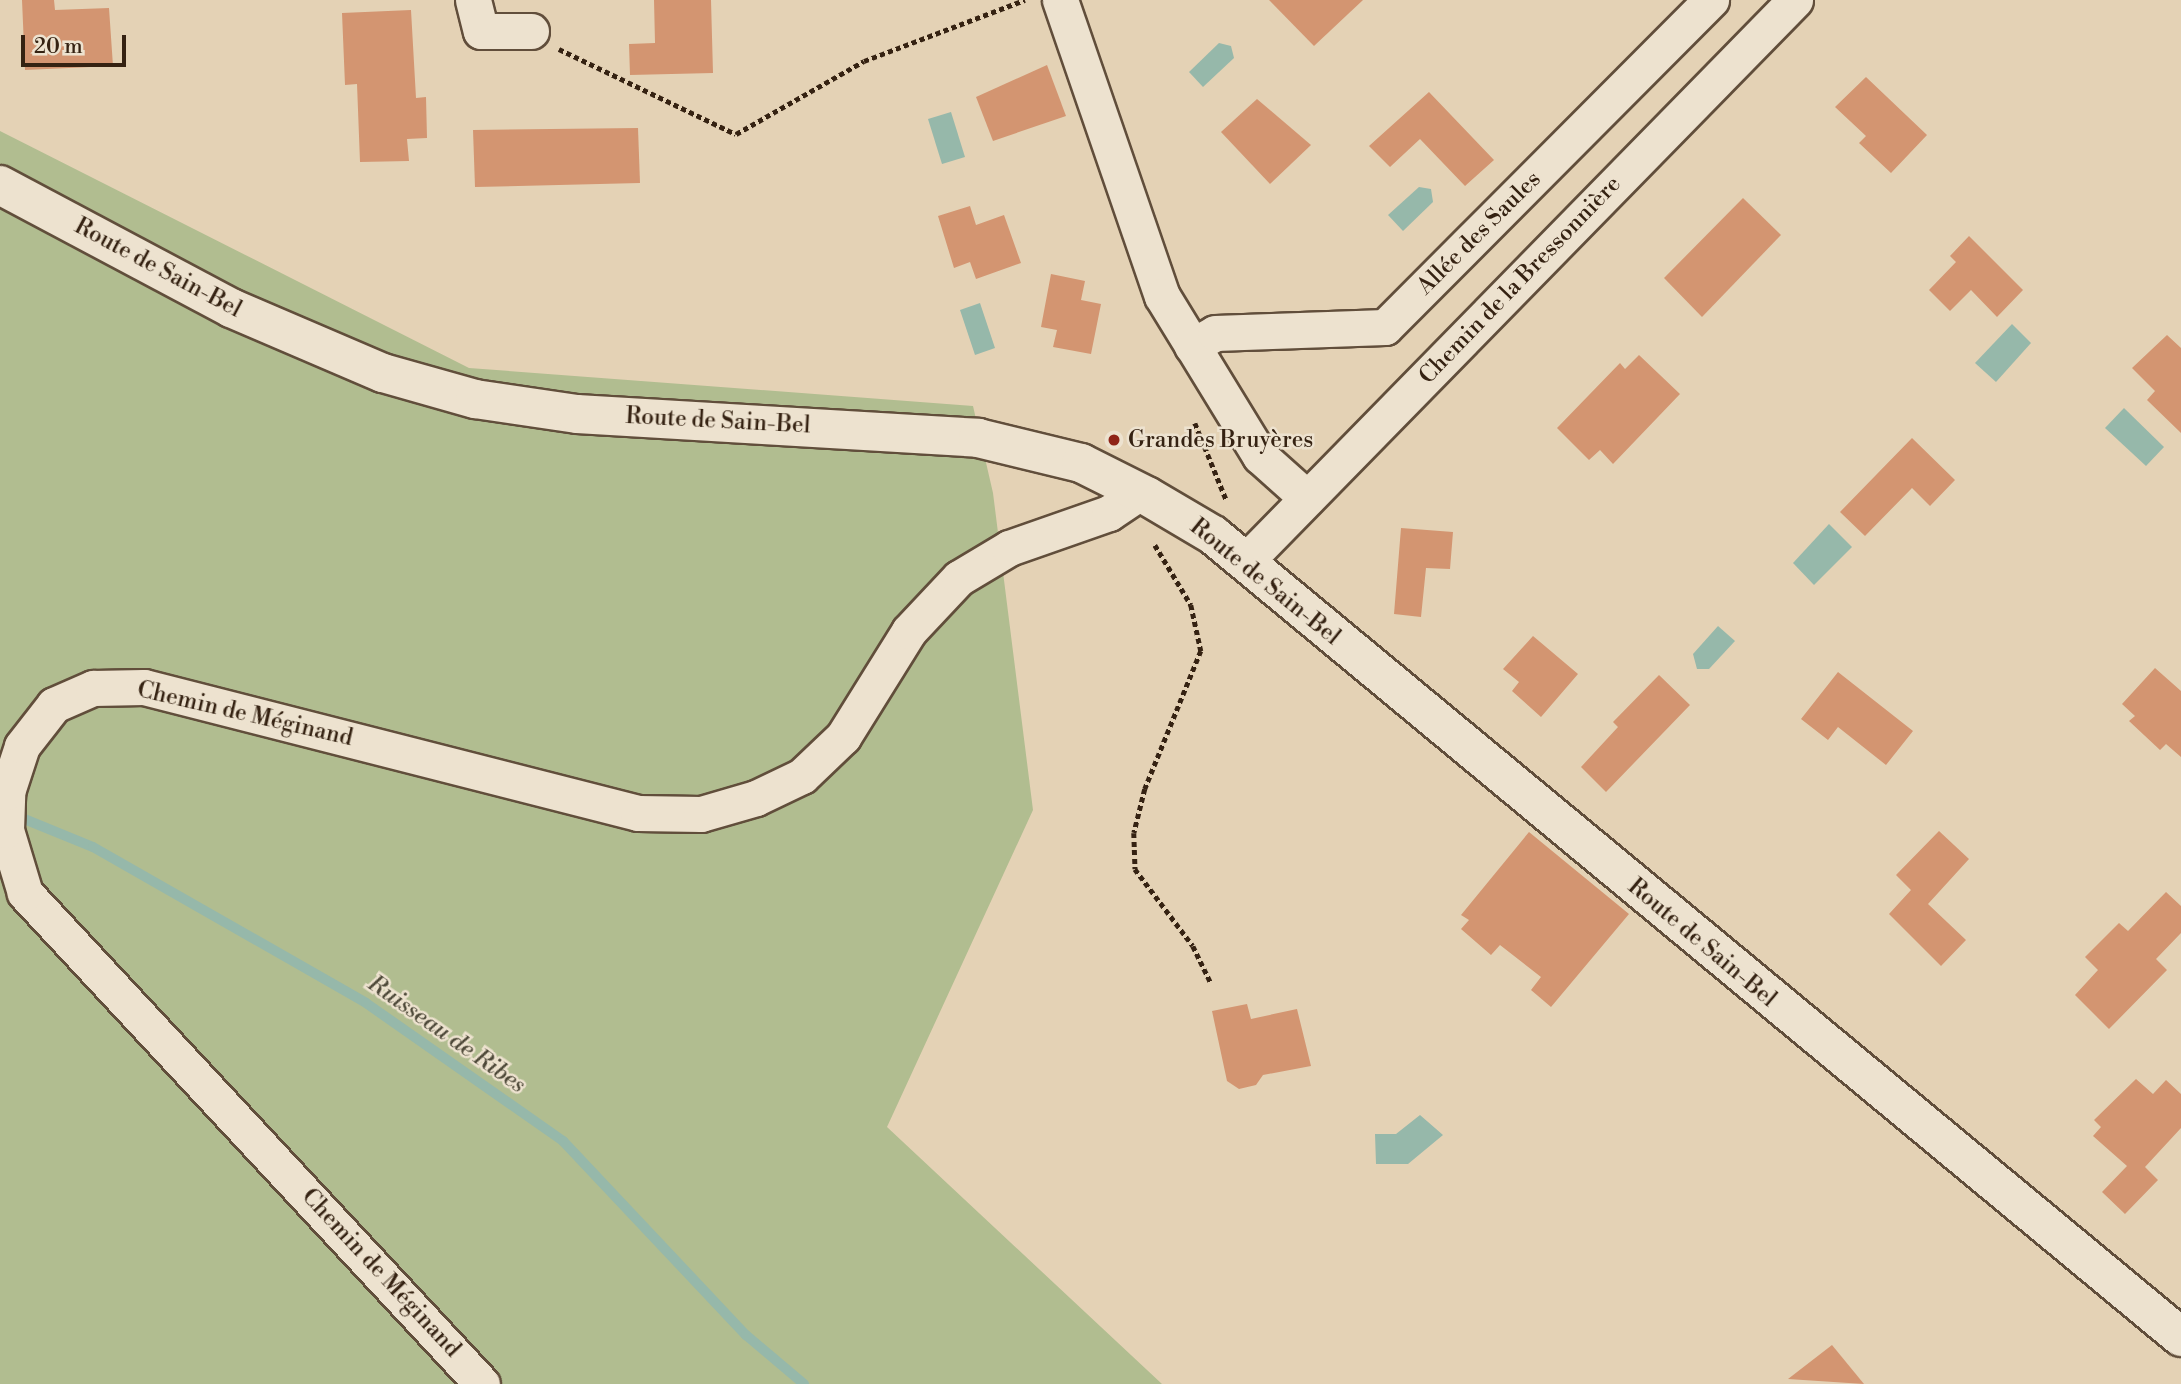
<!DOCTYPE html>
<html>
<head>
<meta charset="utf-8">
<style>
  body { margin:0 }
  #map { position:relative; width:2181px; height:1384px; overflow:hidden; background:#e4d2b5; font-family:"Libre Bodoni",serif }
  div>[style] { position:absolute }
  .green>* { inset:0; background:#b1bd90 }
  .water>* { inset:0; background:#96b8aa }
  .stream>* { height:10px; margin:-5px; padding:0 5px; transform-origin:5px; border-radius:5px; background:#96b8aa }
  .building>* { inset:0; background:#d39571 }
  .path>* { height:4.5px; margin-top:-2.25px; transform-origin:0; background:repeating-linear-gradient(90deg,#352212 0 5px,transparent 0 8.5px) }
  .roads { filter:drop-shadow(2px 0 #614e3b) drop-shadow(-2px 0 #614e3b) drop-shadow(0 2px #614e3b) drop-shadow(0 -2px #614e3b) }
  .street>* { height:35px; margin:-17.5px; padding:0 17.5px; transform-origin:17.5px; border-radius:17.5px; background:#ede2cf }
  .secondary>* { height:38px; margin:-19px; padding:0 19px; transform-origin:19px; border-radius:19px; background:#ede2cf }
  .dots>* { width:19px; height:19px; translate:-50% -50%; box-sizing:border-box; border:4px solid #ede2cf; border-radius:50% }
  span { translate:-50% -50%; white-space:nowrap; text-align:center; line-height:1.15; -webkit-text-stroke:5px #ede2cf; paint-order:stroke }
  .street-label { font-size:23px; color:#352212 }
  .poi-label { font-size:23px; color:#352212 }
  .left { translate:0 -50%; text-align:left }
  .water-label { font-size:24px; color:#4d4838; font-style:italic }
  .scale { position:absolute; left:21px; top:35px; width:105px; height:32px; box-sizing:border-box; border:4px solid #352212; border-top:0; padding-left:9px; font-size:21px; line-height:24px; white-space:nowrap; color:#352212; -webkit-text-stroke:5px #ede2cf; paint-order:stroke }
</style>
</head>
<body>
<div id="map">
  <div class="green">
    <div style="clip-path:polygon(0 131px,469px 368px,973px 406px,993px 493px,1033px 810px,887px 1127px,1162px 1384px,0 1384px)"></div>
  </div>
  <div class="water">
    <div style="clip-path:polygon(1219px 43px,1231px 46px,1234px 58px,1203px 87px,1189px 72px)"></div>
    <div style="clip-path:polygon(951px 112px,965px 157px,942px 164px,928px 119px)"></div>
    <div style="clip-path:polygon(1419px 187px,1431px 189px,1433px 202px,1403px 231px,1388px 215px)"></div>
    <div style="clip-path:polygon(980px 303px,995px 348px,975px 355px,960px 310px)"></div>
    <div style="clip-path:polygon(2012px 324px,2031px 343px,1996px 382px,1975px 363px)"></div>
    <div style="clip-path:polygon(2124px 408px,2164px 447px,2146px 466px,2105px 428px)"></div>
    <div style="clip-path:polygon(1829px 524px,1852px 547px,1814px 585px,1793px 563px)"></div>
    <div style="clip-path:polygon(1718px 626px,1735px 641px,1709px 669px,1697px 669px,1693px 654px)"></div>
    <div style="clip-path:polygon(1420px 1115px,1443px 1135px,1408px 1164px,1376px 1164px,1375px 1134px,1396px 1134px)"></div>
  </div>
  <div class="stream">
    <div style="left:12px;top:814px;width:87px;rotate:22.2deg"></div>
    <div style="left:93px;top:847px;width:314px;rotate:29.7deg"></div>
    <div style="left:366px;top:1003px;width:241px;rotate:35deg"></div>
    <div style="left:563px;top:1141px;width:267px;rotate:46.7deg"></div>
    <div style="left:746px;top:1335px;width:76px;rotate:40.2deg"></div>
  </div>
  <div class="building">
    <div style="clip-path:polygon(22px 0,54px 0,55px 10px,109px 8px,113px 66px,25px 70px)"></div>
    <div style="clip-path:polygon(654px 0,711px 0,713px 73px,630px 75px,629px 44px,655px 43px)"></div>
    <div style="clip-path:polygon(1269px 0,1363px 0,1314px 46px)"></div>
    <div style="clip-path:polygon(411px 10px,416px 98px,426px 97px,427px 138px,407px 139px,409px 161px,360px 162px,357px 84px,345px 85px,342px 13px)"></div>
    <div style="clip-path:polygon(1047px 65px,1066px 116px,993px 141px,976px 97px)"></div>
    <div style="clip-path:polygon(1866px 77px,1927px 135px,1891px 173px,1859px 143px,1866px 136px,1835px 107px)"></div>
    <div style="clip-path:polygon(1429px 92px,1494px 160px,1465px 186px,1420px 139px,1390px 167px,1369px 146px)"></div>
    <div style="clip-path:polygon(1257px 99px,1311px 145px,1270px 184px,1221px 132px)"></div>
    <div style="clip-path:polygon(638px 128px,640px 183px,475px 187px,473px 130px)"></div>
    <div style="clip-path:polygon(1743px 198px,1781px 235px,1702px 317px,1664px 278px)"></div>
    <div style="clip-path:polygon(970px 206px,976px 225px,1004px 215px,1021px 263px,976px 279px,970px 262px,954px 268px,938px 216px)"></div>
    <div style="clip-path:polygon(1969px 236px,2023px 290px,1997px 317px,1971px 290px,1950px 311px,1929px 290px,1956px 262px,1950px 256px)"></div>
    <div style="clip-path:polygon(1051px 274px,1085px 281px,1081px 300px,1101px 304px,1091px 354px,1053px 347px,1057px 330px,1041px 327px)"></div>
    <div style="clip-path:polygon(2167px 335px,2181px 348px,2181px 433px,2147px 400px,2155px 391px,2132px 368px)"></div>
    <div style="clip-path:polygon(1639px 355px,1680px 394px,1613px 464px,1600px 450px,1589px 460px,1557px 428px,1620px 363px,1625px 369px)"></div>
    <div style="clip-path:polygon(1912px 438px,1955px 480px,1930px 506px,1912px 488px,1865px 536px,1840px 512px)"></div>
    <div style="clip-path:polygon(1401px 528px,1453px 532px,1450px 569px,1426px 568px,1421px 617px,1394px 614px)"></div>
    <div style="clip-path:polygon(1533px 636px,1578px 674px,1541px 717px,1512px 691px,1519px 682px,1503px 669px)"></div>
    <div style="clip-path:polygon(2155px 668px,2181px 691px,2181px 757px,2166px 744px,2160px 750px,2129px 721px,2135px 716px,2122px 704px)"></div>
    <div style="clip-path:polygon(1838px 672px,1913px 731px,1886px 765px,1838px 727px,1828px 740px,1801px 719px)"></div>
    <div style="clip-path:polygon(1659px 675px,1690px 705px,1606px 792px,1581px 767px,1618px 727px,1613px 722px)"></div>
    <div style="clip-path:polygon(1939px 831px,1969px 859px,1928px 904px,1966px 940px,1941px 966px,1889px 914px,1911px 890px,1896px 875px)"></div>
    <div style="clip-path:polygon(1529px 832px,1629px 914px,1551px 1007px,1531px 990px,1541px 977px,1500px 945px,1491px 955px,1461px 929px,1469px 920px,1461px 915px)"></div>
    <div style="clip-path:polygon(2166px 892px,2181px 906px,2181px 933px,2156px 959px,2167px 970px,2109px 1029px,2075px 995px,2098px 970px,2085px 957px,2119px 923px,2128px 931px)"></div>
    <div style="clip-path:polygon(1247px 1004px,1251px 1019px,1297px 1009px,1311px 1066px,1263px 1075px,1256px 1085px,1239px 1089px,1227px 1081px,1212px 1011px)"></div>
    <div style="clip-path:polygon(2136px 1079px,2153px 1094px,2166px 1080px,2181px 1094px,2181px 1128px,2145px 1167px,2158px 1180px,2125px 1214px,2102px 1192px,2127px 1166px,2093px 1136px,2101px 1127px,2094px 1120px)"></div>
    <div style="clip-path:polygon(1832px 1345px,1864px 1384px,1788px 1379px)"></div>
  </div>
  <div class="path">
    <div style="left:559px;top:49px;width:196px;rotate:25.7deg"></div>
    <div style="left:736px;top:134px;width:147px;rotate:-29.7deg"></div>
    <div style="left:864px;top:61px;width:172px;rotate:-20.8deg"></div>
    <div style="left:1195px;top:423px;width:82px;rotate:67.8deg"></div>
    <div style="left:1155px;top:545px;width:70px;rotate:59deg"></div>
    <div style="left:1191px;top:605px;width:47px;rotate:77.7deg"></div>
    <div style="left:1201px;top:651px;width:149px;rotate:112.1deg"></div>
    <div style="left:1145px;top:789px;width:45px;rotate:104deg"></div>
    <div style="left:1134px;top:833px;width:36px;rotate:88deg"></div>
    <div style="left:1135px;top:869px;width:96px;rotate:53deg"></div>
    <div style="left:1193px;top:946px;width:41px;rotate:64.1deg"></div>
  </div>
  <div class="roads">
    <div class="street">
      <div style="left:473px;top:0;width:32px;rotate:76deg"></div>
      <div style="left:481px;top:31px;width:50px"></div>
      <div style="left:1060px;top:0;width:313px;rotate:71deg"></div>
      <div style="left:1162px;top:296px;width:188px;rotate:58.5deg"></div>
      <div style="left:1260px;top:456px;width:63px;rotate:41.8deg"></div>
      <div style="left:1192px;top:346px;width:26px;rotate:-29deg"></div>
      <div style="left:1215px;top:333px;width:170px;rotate:-2deg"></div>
      <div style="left:1385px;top:327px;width:462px;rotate:-45.1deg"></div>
      <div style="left:1246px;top:561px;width:785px;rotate:-45.62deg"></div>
      <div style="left:482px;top:1384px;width:671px;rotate:-132.95deg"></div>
      <div style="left:25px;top:893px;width:66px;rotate:-106.8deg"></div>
      <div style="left:6px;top:830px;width:38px;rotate:-88deg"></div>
      <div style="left:7px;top:792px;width:48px;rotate:-71.9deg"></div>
      <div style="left:22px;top:746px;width:52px;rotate:-52deg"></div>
      <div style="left:54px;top:705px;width:43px;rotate:-23.6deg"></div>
      <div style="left:93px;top:688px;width:51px;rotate:-1.1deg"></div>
      <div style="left:144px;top:687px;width:510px;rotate:14.31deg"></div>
      <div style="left:638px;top:813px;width:63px;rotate:0.9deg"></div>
      <div style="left:701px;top:814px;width:57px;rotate:-16.2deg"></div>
      <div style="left:756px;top:798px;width:51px;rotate:-25.6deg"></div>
      <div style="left:802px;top:776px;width:57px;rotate:-43.6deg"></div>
      <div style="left:843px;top:737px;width:125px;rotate:-58.1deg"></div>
      <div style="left:909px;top:631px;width:73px;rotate:-46.7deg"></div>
      <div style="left:959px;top:578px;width:58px;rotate:-31deg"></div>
      <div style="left:1009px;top:548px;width:106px;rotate:-19.3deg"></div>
      <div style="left:1109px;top:513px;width:36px;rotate:-34deg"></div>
    </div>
    <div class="secondary">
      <div style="left:0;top:185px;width:262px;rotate:28deg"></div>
      <div style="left:231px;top:308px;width:165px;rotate:23.2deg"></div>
      <div style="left:383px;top:373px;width:96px;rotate:15.8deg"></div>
      <div style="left:475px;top:399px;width:103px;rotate:8.4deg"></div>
      <div style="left:577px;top:414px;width:402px;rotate:3.4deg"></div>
      <div style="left:978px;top:438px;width:106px;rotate:13.6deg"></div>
      <div style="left:1081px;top:463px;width:74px;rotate:26.6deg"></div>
      <div style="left:1147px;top:496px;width:77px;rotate:30.6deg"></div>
      <div style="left:1213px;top:535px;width:1257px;rotate:39.64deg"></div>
    </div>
  </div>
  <div class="dots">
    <div style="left:1114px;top:440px;background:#8f2418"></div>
  </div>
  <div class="street-label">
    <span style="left:1479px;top:233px;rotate:-45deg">Allée des Saules</span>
    <span style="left:158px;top:268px;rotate:28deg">Route de Sain-Bel</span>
    <span style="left:1520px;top:280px;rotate:-46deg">Chemin de la Bressonnière</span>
    <span style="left:718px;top:421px;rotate:3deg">Route de Sain-Bel</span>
    <span style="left:1265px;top:582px;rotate:39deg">Route de Sain-Bel</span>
    <span style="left:245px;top:714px;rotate:13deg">Chemin de Méginand</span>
    <span style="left:1702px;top:943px;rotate:40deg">Route de Sain-Bel</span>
    <span style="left:381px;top:1273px;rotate:47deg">Chemin de Méginand</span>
  </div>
  <div class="poi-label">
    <span class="left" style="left:1128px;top:440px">Grandes Bruyères</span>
  </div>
  <div class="water-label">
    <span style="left:446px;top:1035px;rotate:35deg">Ruisseau de Ribes</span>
  </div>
  <div class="scale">20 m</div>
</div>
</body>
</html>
